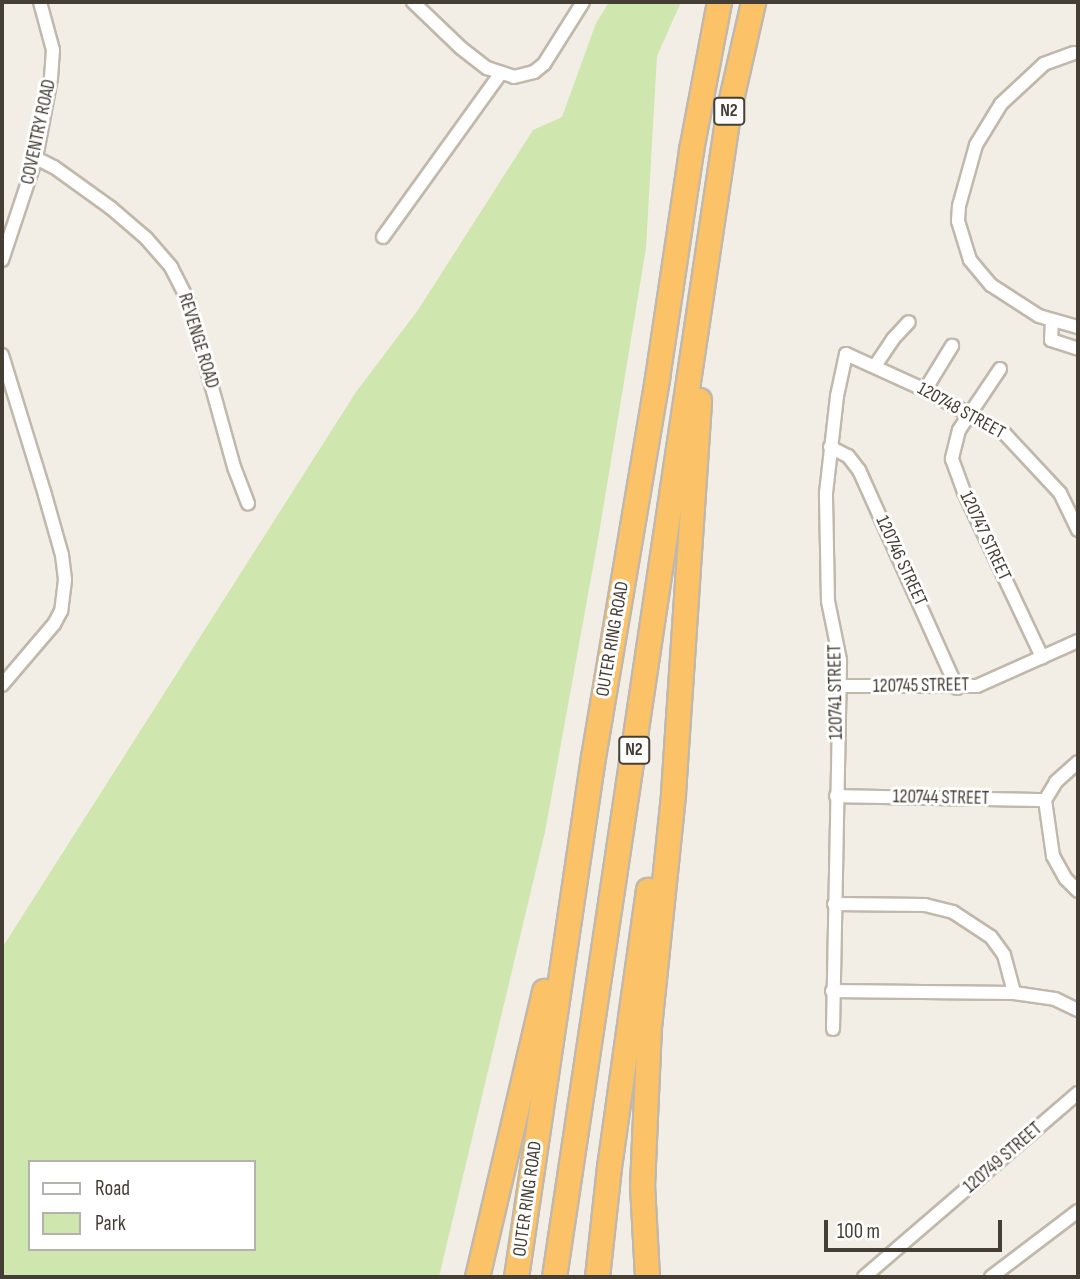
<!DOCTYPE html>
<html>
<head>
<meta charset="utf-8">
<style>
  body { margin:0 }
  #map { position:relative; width:1080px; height:1279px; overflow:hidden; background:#f2eee6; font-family:"Sofia Sans Condensed",sans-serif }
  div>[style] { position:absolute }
  .green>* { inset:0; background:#d0e6af }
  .roads { filter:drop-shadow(2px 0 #c1b8ab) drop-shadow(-2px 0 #c1b8ab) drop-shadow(0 2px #c1b8ab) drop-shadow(0 -2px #c1b8ab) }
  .street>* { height:12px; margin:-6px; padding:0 6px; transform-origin:6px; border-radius:6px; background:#fff }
  .highway>* { height:23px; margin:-11.5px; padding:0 11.5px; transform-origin:11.5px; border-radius:11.5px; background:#fbc268 }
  span { translate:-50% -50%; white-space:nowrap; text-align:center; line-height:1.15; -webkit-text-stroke:6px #fff; paint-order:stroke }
  .shield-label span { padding:2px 5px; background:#fff; border:2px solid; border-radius:5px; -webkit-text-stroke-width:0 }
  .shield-label { font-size:18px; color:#453e35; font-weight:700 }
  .street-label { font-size:19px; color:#453e35 }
  .frame { position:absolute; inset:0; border:4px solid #453e35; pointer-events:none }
  .legend { position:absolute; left:28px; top:1160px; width:228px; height:91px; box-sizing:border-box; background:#fff; border:2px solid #b5b2ae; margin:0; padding:9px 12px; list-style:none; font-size:21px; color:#453e35 }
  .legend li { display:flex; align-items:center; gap:14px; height:35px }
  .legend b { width:35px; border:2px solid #b5b2ae }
  .scale { position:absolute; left:824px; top:1220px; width:178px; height:32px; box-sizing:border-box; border:4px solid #453e35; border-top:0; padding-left:9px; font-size:21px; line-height:24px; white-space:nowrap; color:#453e35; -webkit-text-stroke:5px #fff; paint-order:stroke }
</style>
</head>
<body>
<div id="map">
  <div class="green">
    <div style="clip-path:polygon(evenodd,609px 2px,681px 2px,657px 56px,646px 248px,599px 534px,545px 832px,439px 1277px,2px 1277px,2px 948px,356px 392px,418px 310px,533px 130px,562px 117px,596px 23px,609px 2px,30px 1162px,254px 1162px,254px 1249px,30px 1249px,30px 1162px)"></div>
  </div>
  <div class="roads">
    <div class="street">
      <div style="left:413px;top:2px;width:66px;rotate:43.8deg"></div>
      <div style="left:461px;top:48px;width:33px;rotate:38deg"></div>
      <div style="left:487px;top:68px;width:28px;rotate:18deg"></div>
      <div style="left:514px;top:77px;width:21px;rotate:-14deg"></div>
      <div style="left:534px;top:72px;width:13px;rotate:-39deg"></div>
      <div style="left:544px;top:64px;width:73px;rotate:-57.8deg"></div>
      <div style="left:1074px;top:53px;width:32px;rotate:160deg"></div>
      <div style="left:1044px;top:64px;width:59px;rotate:137.1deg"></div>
      <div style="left:1001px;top:104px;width:48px;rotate:121.4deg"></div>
      <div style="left:976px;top:145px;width:63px;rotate:105.6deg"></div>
      <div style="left:959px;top:206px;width:15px;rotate:94deg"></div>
      <div style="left:958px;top:221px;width:41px;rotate:72.9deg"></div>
      <div style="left:970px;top:260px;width:33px;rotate:50deg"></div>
      <div style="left:991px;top:285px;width:57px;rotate:32.9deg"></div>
      <div style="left:1039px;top:316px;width:41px;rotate:15.8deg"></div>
      <div style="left:36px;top:158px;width:20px;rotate:27deg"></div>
      <div style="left:54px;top:167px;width:70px;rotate:35.7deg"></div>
      <div style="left:111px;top:208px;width:46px;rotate:40.6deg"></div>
      <div style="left:146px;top:238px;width:38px;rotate:49deg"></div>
      <div style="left:171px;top:267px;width:38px;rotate:63deg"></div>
      <div style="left:188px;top:301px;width:172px;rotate:74.5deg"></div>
      <div style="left:234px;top:467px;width:39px;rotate:69deg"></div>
      <div style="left:383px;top:237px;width:201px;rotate:-54.3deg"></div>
      <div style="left:2px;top:260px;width:108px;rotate:-71.6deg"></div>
      <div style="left:36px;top:158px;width:81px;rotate:-79.4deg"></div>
      <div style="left:51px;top:78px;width:28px;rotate:-86deg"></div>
      <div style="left:53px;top:50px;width:50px;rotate:-105.2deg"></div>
      <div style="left:1052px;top:321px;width:19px;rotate:93deg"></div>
      <div style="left:1051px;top:340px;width:28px;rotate:18deg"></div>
      <div style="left:2px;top:355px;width:146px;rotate:72.9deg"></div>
      <div style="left:45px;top:495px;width:62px;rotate:74.2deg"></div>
      <div style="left:62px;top:555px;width:25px;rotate:83deg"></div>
      <div style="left:65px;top:580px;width:31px;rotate:97deg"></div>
      <div style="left:61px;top:611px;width:15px;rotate:118deg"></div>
      <div style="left:54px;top:624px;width:80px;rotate:130.4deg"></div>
      <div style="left:875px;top:366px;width:32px;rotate:-56deg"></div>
      <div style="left:893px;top:339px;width:23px;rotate:-47deg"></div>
      <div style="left:1000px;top:369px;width:73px;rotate:123.9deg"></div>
      <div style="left:959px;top:430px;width:30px;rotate:104deg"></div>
      <div style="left:952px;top:459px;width:35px;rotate:70deg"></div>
      <div style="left:964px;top:492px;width:183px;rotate:64.7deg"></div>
      <div style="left:925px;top:390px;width:52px;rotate:-58.5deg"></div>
      <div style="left:830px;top:447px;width:20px;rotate:27deg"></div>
      <div style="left:848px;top:456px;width:18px;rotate:52deg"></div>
      <div style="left:859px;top:470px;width:239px;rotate:65.8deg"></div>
      <div style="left:839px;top:686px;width:138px"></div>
      <div style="left:977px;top:686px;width:111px;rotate:-24deg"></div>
      <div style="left:1078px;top:762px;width:30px;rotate:138deg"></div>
      <div style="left:1056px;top:782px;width:21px;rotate:121deg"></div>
      <div style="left:1045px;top:800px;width:57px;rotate:81.9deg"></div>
      <div style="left:1053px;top:856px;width:26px;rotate:61deg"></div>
      <div style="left:1066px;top:879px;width:17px;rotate:45deg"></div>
      <div style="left:836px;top:796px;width:209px;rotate:1.1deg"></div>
      <div style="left:834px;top:904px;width:91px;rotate:0.6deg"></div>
      <div style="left:925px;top:905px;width:29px;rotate:14deg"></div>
      <div style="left:953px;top:912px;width:45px;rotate:33.3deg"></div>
      <div style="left:991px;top:937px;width:22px;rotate:54deg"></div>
      <div style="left:1004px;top:955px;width:39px;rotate:75deg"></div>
      <div style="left:832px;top:991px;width:182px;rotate:0.6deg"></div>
      <div style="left:1014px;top:993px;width:41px;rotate:8.3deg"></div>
      <div style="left:1055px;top:999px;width:25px;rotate:26deg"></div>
      <div style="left:833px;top:1029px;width:369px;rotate:-88.9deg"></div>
      <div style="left:840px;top:660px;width:60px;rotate:-101.5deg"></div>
      <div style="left:828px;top:601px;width:108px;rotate:-91.1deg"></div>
      <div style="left:826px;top:493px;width:98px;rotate:-83.5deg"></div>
      <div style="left:837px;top:396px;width:43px;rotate:-77.9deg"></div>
      <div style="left:846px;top:354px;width:87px;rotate:24.5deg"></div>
      <div style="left:925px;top:390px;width:91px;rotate:28.8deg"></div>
      <div style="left:1005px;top:434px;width:81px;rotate:47deg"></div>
      <div style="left:1060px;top:493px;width:41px;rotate:64.1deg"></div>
      <div style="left:864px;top:1277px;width:282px;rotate:-40.7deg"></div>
      <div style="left:991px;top:1277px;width:109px;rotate:-37.2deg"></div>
    </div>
    <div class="highway">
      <div style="left:477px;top:1277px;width:294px;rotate:-76.8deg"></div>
      <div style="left:516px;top:1277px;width:526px;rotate:-81.58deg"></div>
      <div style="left:593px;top:757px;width:384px;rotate:-80.4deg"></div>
      <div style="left:657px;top:378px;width:231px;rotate:-81.5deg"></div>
      <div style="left:691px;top:150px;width:151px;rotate:-79.3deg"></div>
      <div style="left:554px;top:1277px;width:1182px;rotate:-81.49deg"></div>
      <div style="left:729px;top:108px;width:109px;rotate:-77.2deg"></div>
      <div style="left:597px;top:1277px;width:111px;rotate:-83.8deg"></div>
      <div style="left:609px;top:1167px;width:280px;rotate:-82deg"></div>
      <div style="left:647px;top:1277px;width:91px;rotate:-93.1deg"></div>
      <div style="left:642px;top:1186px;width:159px;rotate:-87.5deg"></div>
      <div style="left:649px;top:1027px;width:235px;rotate:-84.1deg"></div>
      <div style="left:673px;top:793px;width:394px;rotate:-86.2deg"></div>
    </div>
  </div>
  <div class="shield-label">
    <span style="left:729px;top:111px">N2</span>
    <span style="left:634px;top:750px">N2</span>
  </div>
  <div class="street-label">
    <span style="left:39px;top:132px;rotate:-78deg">COVENTRY ROAD</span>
    <span style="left:198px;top:341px;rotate:73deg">REVENGE ROAD</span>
    <span style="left:961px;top:411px;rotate:29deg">120748 STREET</span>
    <span style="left:985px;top:536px;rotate:65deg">120747 STREET</span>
    <span style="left:901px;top:561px;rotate:65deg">120746 STREET</span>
    <span style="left:613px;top:639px;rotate:-80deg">OUTER RING ROAD</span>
    <span style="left:921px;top:686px;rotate:-1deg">120745 STREET</span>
    <span style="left:836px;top:692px;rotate:-91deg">120741 STREET</span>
    <span style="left:941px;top:798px;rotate:1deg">120744 STREET</span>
    <span style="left:1003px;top:1158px;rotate:-41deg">120749 STREET</span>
    <span style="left:528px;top:1199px;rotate:-82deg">OUTER RING ROAD</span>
  </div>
  <div class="frame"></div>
  <ul class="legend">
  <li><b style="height:9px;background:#fff"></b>Road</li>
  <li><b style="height:19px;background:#d0e6af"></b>Park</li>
  </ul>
  <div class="scale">100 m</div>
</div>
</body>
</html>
